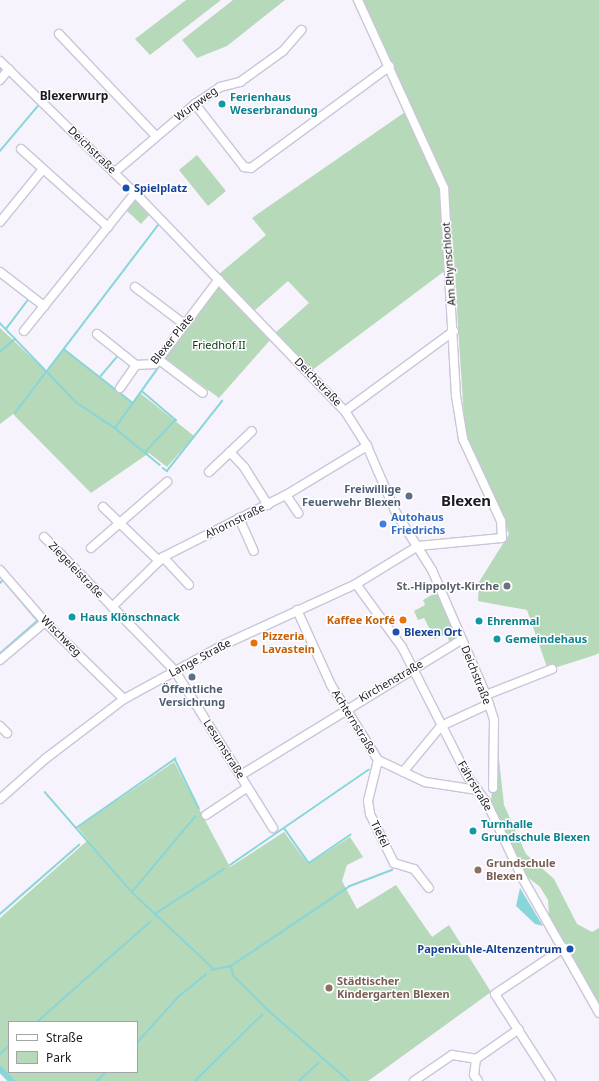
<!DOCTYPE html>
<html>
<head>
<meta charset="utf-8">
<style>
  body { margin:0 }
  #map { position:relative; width:599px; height:1081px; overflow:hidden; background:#f6f3fc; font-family:"Noto Sans",sans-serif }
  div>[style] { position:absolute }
  .green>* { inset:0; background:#b5d9b9 }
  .water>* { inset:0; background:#89d6da }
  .stream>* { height:1.5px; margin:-0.75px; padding:0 0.75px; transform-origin:0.75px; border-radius:0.75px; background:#89d6da }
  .canal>* { height:5.5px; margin:-2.75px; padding:0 2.75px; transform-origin:2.75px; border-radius:2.75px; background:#89d6da }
  .roads { filter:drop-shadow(1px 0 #cbc5d9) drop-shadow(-1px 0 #cbc5d9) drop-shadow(0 1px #cbc5d9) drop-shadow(0 -1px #cbc5d9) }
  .minor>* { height:8px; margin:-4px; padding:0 4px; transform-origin:4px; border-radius:4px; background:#fff }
  .dots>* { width:11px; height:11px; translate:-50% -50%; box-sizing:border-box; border:2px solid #fff; border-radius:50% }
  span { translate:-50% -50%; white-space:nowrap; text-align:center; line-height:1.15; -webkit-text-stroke:3px #fff; paint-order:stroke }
  .culture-label { font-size:11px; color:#0d838f; font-weight:700 }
  .left { translate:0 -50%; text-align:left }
  .street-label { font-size:11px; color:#1c1a22 }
  .transit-label { font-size:11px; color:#164399; font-weight:700 }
  .right { translate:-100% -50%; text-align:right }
  .park-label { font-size:11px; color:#023912 }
  .service-label { font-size:11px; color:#4e5e75; font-weight:700 }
  .shop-label { font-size:11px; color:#366cbe; font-weight:700 }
  .worship-label { font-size:11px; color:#5b616d; font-weight:700 }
  .food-label { font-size:11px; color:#c56008; font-weight:700 }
  .education-label { font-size:11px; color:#785e54; font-weight:700 }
  .neighbourhood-label { font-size:12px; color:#1c1a22; font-weight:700 }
  .district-label { font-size:15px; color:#1c1a22; font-weight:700 }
  .legend { position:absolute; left:8px; top:1021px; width:130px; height:52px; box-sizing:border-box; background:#fff; border:1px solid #a4a3a7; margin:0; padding:5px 7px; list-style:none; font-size:12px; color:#1c1a22 }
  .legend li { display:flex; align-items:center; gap:8px; height:20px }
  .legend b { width:20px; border:1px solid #a4a3a7 }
</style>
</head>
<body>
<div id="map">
  <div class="green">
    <div style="clip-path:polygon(186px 0,221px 0,150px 55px,135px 39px)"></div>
    <div style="clip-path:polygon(233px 0,285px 0,227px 46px,197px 58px,182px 40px)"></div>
    <div style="clip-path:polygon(357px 0,599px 0,599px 653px,595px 655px,548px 670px,527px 610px,478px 601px,479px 582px,509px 534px,465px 433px,454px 264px,311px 371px,274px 334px,309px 303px,288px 281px,254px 311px,219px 274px,266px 235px,252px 218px,408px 110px)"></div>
    <div style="clip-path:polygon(197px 155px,226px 191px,208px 206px,179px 170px)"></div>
    <div style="clip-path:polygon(136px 199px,151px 213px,141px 224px,126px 210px)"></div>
    <div style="clip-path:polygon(219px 287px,271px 339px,219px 398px,164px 357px)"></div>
    <div style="clip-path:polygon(0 328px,46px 371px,64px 349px,132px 403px,140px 393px,194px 436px,167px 467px,149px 453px,91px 493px,13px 414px,0 424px)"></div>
    <div style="clip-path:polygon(439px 591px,457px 636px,450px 643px,446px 634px,435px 639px,424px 618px,418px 620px,414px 611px,425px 605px,423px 600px)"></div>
    <div style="clip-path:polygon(496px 732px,504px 805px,526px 854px,554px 879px,577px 924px,592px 932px,599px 928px,599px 1006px,549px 915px,548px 900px,540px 887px,525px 875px,491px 803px)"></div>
    <div style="clip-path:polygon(evenodd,174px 762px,230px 867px,284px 832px,308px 864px,350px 837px,363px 857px,347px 865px,342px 881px,357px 909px,396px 885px,432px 937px,449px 925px,491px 992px,368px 1081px,14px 1081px,0 1067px,0 918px,88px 840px,78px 828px,82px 824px,174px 762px,9px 1022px,137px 1022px,137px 1072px,9px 1072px,9px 1022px)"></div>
  </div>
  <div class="water">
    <div style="clip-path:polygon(520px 888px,543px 926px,535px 924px,516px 906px)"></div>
  </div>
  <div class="stream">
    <div style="left:0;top:69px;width:2px;rotate:27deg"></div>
    <div style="left:0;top:151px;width:59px;rotate:-49.8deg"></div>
    <div style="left:0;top:323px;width:110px;rotate:46.1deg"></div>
    <div style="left:76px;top:402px;width:47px;rotate:33.7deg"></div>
    <div style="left:115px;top:428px;width:58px;rotate:39.4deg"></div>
    <div style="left:6px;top:329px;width:36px;rotate:-53deg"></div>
    <div style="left:64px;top:349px;width:88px;rotate:38deg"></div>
    <div style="left:0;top:352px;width:20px;rotate:-41deg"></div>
    <div style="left:100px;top:377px;width:26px;rotate:-50deg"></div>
    <div style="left:142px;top:391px;width:45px;rotate:40.5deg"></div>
    <div style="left:176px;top:420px;width:45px;rotate:133.2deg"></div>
    <div style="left:15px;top:413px;width:238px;rotate:-52.7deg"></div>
    <div style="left:115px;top:428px;width:74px;rotate:-54.4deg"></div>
    <div style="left:163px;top:468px;width:5px;rotate:37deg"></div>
    <div style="left:167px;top:471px;width:89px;rotate:-51.8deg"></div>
    <div style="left:0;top:576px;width:59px;rotate:49.8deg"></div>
    <div style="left:38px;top:621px;width:50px;rotate:139deg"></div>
    <div style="left:0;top:583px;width:4px;rotate:-45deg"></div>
    <div style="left:45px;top:792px;width:133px;rotate:49deg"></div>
    <div style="left:132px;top:892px;width:111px;rotate:43.2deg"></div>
    <div style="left:76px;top:828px;width:121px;rotate:-34.9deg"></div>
    <div style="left:175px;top:759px;width:55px;rotate:63.9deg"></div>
    <div style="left:285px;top:829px;width:42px;rotate:54.8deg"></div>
    <div style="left:309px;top:863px;width:50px;rotate:-34.3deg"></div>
    <div style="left:230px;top:865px;width:168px;rotate:-34.5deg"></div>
    <div style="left:132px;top:892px;width:98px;rotate:-50deg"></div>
    <div style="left:0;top:914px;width:105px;rotate:-41.1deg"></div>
    <div style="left:155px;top:914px;width:82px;rotate:-33.1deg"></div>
    <div style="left:231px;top:966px;width:10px;rotate:73deg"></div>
    <div style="left:234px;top:976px;width:48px;rotate:45deg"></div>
    <div style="left:268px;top:1010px;width:108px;rotate:41.2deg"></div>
    <div style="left:211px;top:970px;width:20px;rotate:-11deg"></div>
    <div style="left:231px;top:966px;width:143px;rotate:-33.9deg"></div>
    <div style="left:350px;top:886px;width:45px;rotate:-20.9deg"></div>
    <div style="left:37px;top:1022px;width:151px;rotate:-41.5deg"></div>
    <div style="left:137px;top:1043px;width:62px;rotate:-48.3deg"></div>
    <div style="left:178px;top:997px;width:35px;rotate:-39deg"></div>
    <div style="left:0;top:1054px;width:12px;rotate:-42deg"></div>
    <div style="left:97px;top:1081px;width:13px;rotate:-45deg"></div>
    <div style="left:195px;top:1081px;width:94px;rotate:-44.6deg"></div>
    <div style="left:299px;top:1081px;width:26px;rotate:-43deg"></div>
  </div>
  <div class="canal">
    <div style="left:0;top:1069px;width:17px;rotate:45deg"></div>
  </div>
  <div class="roads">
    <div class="minor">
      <div style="left:59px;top:34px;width:139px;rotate:46.5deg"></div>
      <div style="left:0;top:61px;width:189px;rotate:44.4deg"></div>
      <div style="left:135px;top:193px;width:303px;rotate:46.1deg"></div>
      <div style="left:345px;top:411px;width:41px;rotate:57.8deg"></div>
      <div style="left:367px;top:446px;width:73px;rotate:66.6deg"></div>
      <div style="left:396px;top:513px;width:67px;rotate:57.7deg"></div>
      <div style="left:432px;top:570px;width:136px;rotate:66.6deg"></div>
      <div style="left:486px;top:695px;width:26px;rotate:72deg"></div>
      <div style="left:494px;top:720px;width:68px;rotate:90.8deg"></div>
      <div style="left:0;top:80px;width:14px;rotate:-51deg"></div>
      <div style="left:195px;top:104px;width:80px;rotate:52.1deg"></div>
      <div style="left:244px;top:167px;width:7px;rotate:8deg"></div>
      <div style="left:251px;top:168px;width:172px;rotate:-36.3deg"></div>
      <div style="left:21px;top:149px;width:117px;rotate:41.9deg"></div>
      <div style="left:115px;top:172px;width:105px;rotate:-40.4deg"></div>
      <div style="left:195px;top:104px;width:30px;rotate:-34deg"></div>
      <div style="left:220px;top:87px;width:21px;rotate:-14deg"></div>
      <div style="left:240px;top:82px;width:53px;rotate:-35.8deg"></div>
      <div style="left:283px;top:51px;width:28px;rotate:-49deg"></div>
      <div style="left:0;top:222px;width:68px;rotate:-50.9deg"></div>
      <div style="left:0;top:272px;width:56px;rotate:37.7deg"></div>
      <div style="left:135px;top:287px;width:61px;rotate:37.1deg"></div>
      <div style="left:24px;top:331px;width:177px;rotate:-51.2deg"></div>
      <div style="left:97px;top:334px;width:50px;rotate:38.5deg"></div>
      <div style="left:158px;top:359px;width:56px;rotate:37.1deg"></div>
      <div style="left:120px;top:388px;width:28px;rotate:-55deg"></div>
      <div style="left:136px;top:365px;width:19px;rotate:-3deg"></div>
      <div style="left:155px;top:364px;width:106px;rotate:-53deg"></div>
      <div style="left:345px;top:411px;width:135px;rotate:-36.3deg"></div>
      <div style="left:230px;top:452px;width:21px;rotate:47deg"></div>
      <div style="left:244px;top:467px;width:45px;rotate:57.7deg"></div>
      <div style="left:209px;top:472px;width:59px;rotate:-43.6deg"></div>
      <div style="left:286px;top:495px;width:22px;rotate:56deg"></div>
      <div style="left:103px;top:507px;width:78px;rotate:44deg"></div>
      <div style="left:239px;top:518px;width:36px;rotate:66deg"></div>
      <div style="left:44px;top:537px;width:187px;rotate:45.6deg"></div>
      <div style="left:175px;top:671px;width:185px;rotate:58deg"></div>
      <div style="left:91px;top:548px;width:101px;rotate:-41deg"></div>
      <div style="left:163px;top:557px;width:38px;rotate:47deg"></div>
      <div style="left:0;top:570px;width:69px;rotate:49.1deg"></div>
      <div style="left:45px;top:622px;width:110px;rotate:44.3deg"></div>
      <div style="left:356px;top:584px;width:78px;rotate:53.9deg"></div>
      <div style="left:402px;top:647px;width:146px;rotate:63.1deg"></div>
      <div style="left:468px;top:777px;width:32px;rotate:54deg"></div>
      <div style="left:487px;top:803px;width:84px;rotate:64.7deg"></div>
      <div style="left:523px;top:879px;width:154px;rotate:60.4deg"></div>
      <div style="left:112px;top:607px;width:71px;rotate:-44.4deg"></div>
      <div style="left:163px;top:557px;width:138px;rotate:-26.8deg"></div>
      <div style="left:286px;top:495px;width:95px;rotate:-31.2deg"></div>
      <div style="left:297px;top:610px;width:82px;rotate:65.6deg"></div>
      <div style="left:331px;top:685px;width:89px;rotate:57.9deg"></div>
      <div style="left:378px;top:760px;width:52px;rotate:25.1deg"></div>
      <div style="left:425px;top:782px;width:53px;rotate:8.7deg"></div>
      <div style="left:0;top:660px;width:59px;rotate:-40.2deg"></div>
      <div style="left:486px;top:695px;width:71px;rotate:-21.5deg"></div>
      <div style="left:0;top:726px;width:10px;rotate:45deg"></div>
      <div style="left:378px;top:760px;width:42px;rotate:103.7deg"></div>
      <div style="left:368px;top:801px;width:13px;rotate:81deg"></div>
      <div style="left:370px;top:814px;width:55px;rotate:63.9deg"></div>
      <div style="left:394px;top:863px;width:21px;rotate:17deg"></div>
      <div style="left:414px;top:869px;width:24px;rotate:52deg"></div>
      <div style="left:403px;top:772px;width:60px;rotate:-50.4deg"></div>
      <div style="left:441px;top:726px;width:53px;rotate:-24.6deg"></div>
      <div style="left:241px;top:775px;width:258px;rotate:-31.5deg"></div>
      <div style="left:0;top:799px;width:60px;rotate:-41.6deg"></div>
      <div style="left:45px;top:759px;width:99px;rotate:-37.2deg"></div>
      <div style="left:124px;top:699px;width:113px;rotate:-28.6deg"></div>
      <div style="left:223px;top:645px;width:146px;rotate:-24.6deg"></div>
      <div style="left:356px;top:584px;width:73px;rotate:-31.5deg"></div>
      <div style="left:418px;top:546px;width:84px;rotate:-5.4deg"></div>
      <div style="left:502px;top:538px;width:17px;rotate:-93deg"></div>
      <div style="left:501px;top:521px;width:90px;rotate:-114.9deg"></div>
      <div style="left:463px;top:439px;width:44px;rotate:-99.2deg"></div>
      <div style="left:456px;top:396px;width:208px;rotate:-93.3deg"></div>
      <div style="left:444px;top:188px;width:207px;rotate:-114.6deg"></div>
      <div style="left:206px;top:815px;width:50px;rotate:-33.7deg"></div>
      <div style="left:476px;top:1059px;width:16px;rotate:97deg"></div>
      <div style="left:474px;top:1075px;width:7px;rotate:56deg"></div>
      <div style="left:414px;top:1081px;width:46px;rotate:-34.4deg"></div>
      <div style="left:452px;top:1055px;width:24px;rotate:9deg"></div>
      <div style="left:476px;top:1059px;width:52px;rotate:-34.9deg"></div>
      <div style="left:551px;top:1081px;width:103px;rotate:-122.8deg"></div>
      <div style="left:495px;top:994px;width:83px;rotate:-33.7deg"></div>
    </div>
  </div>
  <div class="dots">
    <div style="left:222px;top:104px;background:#0f9aa8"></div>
    <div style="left:126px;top:188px;background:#1a4fb4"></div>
    <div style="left:409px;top:496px;background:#5c6f8a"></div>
    <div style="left:383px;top:524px;background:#3f7fe0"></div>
    <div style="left:507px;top:586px;background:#6b7280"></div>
    <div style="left:72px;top:617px;background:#0f9aa8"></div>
    <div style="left:403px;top:620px;background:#e8710a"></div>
    <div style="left:479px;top:621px;background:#0f9aa8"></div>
    <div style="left:396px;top:632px;background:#1a4fb4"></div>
    <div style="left:497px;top:639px;background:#0f9aa8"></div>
    <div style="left:254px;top:643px;background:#e8710a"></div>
    <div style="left:192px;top:677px;background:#5c6f8a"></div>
    <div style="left:473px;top:831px;background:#0f9aa8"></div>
    <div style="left:478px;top:870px;background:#8d6e63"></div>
    <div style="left:570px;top:949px;background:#1a4fb4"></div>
    <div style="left:329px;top:988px;background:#8d6e63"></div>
  </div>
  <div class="culture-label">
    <span class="left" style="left:230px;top:104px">Ferienhaus<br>Weserbrandung</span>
    <span class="left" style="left:80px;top:617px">Haus Klönschnack</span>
    <span class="left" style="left:487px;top:621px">Ehrenmal</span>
    <span class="left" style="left:505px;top:639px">Gemeindehaus</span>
    <span class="left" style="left:481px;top:831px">Turnhalle<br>Grundschule Blexen</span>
  </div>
  <div class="street-label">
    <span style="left:196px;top:104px;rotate:-36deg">Wurpweg</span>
    <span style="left:92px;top:150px;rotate:44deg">Deichstraße</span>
    <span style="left:449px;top:264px;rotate:-94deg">Am Rhynschloot</span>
    <span style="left:172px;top:339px;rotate:-51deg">Blexer Plate</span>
    <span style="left:318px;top:382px;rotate:46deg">Deichstraße</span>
    <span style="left:235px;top:521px;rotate:-26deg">Ahornstraße</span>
    <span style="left:76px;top:570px;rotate:46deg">Ziegeleistraße</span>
    <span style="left:61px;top:636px;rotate:45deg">Wischweg</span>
    <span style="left:200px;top:658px;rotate:-28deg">Lange Straße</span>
    <span style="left:476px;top:675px;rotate:68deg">Deichstraße</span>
    <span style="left:391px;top:681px;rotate:-30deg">Kirchenstraße</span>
    <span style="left:354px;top:722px;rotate:58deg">Achternstraße</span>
    <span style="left:224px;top:749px;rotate:58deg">Lesumstraße</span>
    <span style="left:475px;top:786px;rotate:59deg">Fährstraße</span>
    <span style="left:380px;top:834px;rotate:64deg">Tiefel</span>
  </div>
  <div class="transit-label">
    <span class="left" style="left:134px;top:188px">Spielplatz</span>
    <span class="left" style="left:404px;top:632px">Blexen Ort</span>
    <span class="right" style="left:562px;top:949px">Papenkuhle-Altenzentrum</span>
  </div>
  <div class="park-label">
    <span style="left:219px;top:345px">Friedhof II</span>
  </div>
  <div class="service-label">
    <span class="right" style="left:401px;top:496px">Freiwillige<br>Feuerwehr Blexen</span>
    <span style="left:192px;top:696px">Öffentliche<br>Versichrung</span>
  </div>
  <div class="shop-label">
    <span class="left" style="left:391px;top:524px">Autohaus<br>Friedrichs</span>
  </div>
  <div class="worship-label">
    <span class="right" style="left:499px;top:586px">St.-Hippolyt-Kirche</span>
  </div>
  <div class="food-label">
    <span class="right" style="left:395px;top:620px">Kaffee Korfé</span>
    <span class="left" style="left:262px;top:643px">Pizzeria<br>Lavastein</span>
  </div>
  <div class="education-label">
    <span class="left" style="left:486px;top:870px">Grundschule<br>Blexen</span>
    <span class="left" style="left:337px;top:988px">Städtischer<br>Kindergarten Blexen</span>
  </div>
  <div class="neighbourhood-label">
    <span style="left:74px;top:96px">Blexerwurp</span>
  </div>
  <div class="district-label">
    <span style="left:466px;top:501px">Blexen</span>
  </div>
  <ul class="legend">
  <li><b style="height:5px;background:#fff"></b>Straße</li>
  <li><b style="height:11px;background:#b5d9b9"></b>Park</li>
  </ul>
</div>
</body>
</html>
